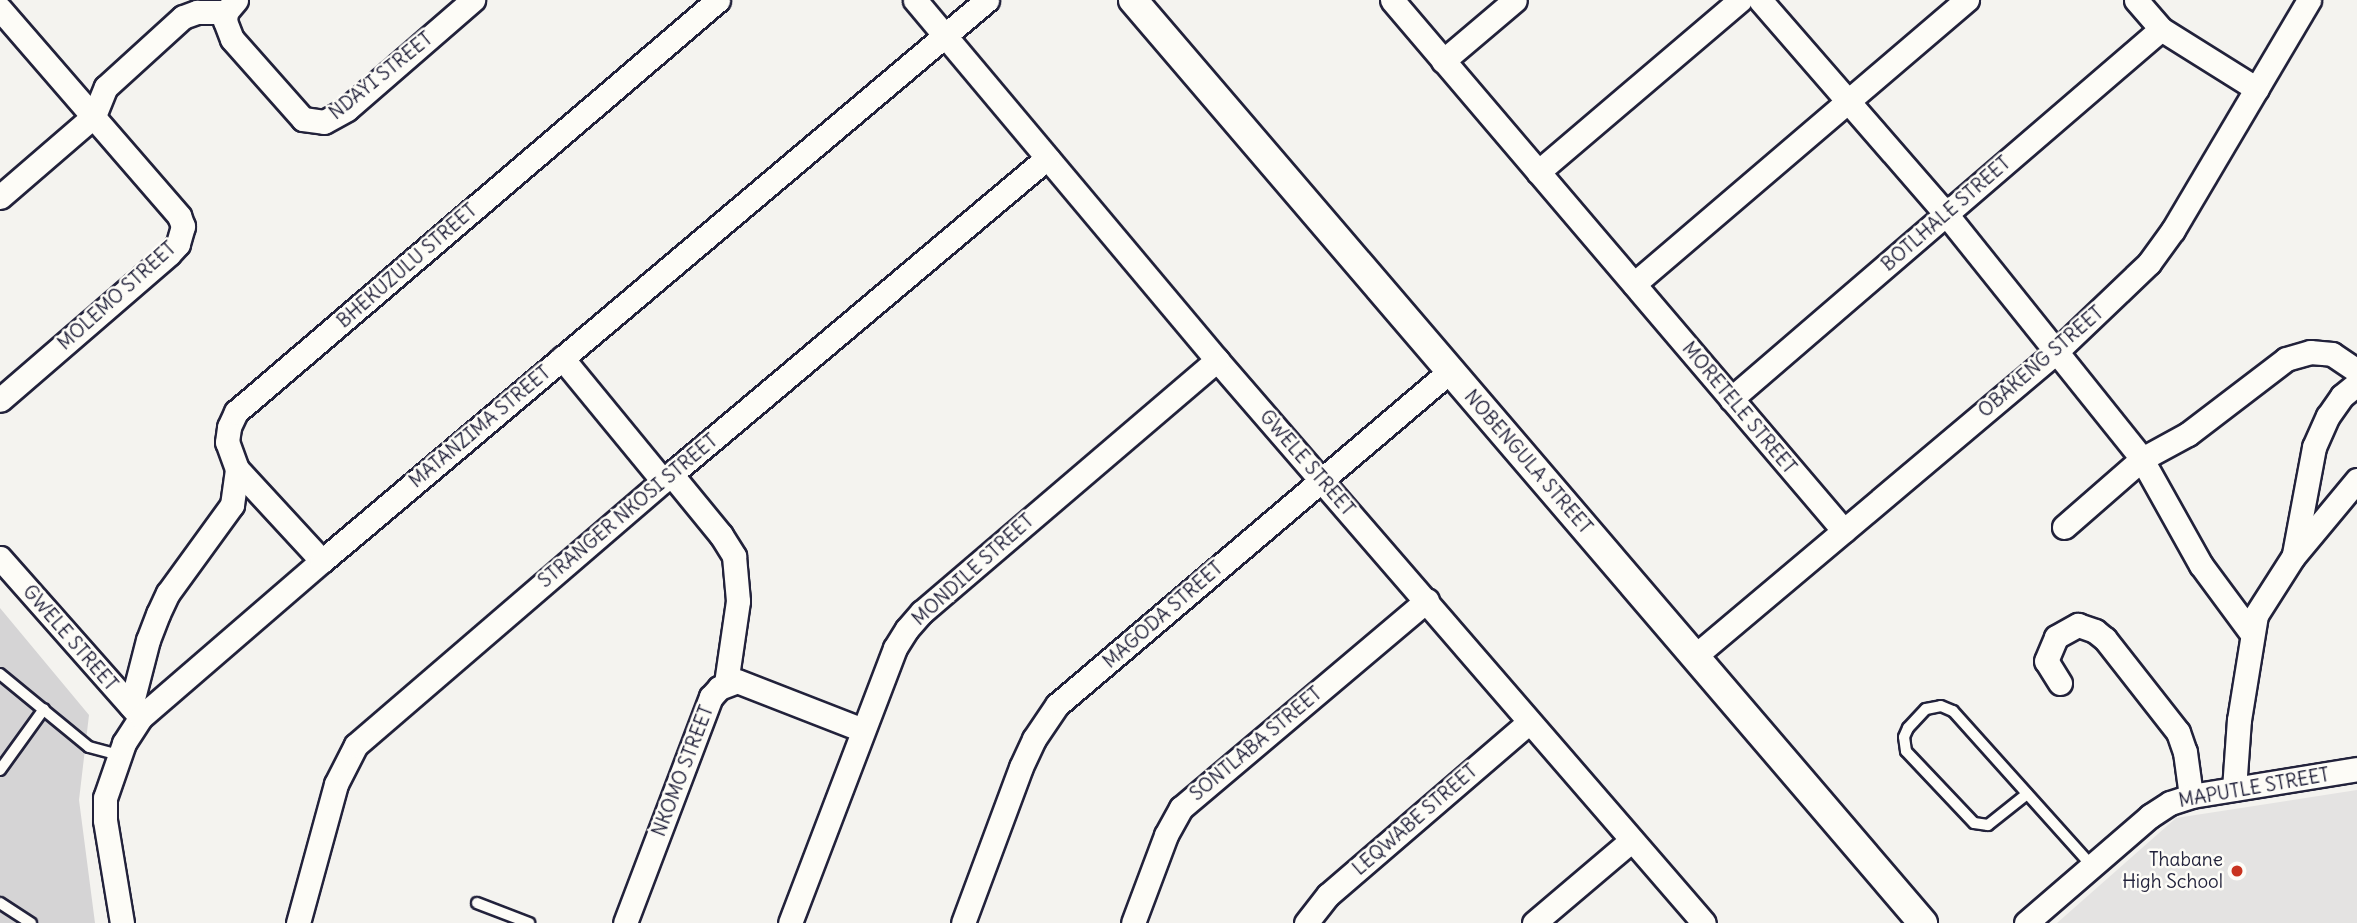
<!DOCTYPE html>
<html>
<head>
<meta charset="utf-8">
<style>
  body { margin:0 }
  #map { position:relative; width:2357px; height:923px; overflow:hidden; background:#f4f3ef; font-family:Delius,sans-serif }
  div>[style] { position:absolute }
  .built>* { inset:0; background:#e4e3e2 }
  .green>* { inset:0; background:#d5d4d5 }
  .roads { filter:drop-shadow(2px 0 #22223b) drop-shadow(-2px 0 #22223b) drop-shadow(0 2px #22223b) drop-shadow(0 -2px #22223b) }
  .service>* { height:10px; margin:-5px; padding:0 5px; transform-origin:5px; border-radius:5px; background:#fdfcf7 }
  .minor>* { height:23px; margin:-11.5px; padding:0 11.5px; transform-origin:11.5px; border-radius:11.5px; background:#fdfcf7 }
  .tertiary>* { height:28px; margin:-14px; padding:0 14px; transform-origin:14px; border-radius:14px; background:#fdfcf7 }
  .dots>* { width:19px; height:19px; translate:-50% -50%; box-sizing:border-box; border:4px solid #fdfcf7; border-radius:50% }
  span { translate:-50% -50%; white-space:nowrap; text-align:center; line-height:1.15; -webkit-text-stroke:5px #fdfcf7; paint-order:stroke }
  .street-label { font-size:19px; color:#22223b }
  .poi-label { font-size:19px; color:#22223b }
  .right { translate:-100% -50%; text-align:right }
</style>
</head>
<body>
<div id="map">
  <div class="built">
    <div style="clip-path:polygon(2357px 790px,2357px 923px,2057px 923px,2176px 818px)"></div>
  </div>
  <div class="green">
    <div style="clip-path:polygon(0 608px,89px 715px,79px 800px,95px 923px,0 923px)"></div>
  </div>
  <div class="roads">
    <div class="service">
      <div style="left:0;top:674px;width:115px;rotate:39.4deg"></div>
      <div style="left:89px;top:747px;width:31px;rotate:15deg"></div>
      <div style="left:0;top:770px;width:75px;rotate:-54.2deg"></div>
      <div style="left:2027px;top:794px;width:50px;rotate:141.5deg"></div>
      <div style="left:1988px;top:825px;width:14px;rotate:-172deg"></div>
      <div style="left:1974px;top:823px;width:99px;rotate:-133.4deg"></div>
      <div style="left:1906px;top:751px;width:14px;rotate:-98deg"></div>
      <div style="left:1904px;top:737px;width:10px;rotate:-66deg"></div>
      <div style="left:1908px;top:728px;width:26px;rotate:-47deg"></div>
      <div style="left:1926px;top:709px;width:15px;rotate:-11deg"></div>
      <div style="left:1941px;top:706px;width:13px;rotate:23deg"></div>
      <div style="left:1953px;top:711px;width:208px;rotate:48.1deg"></div>
      <div style="left:0;top:903px;width:37px;rotate:33deg"></div>
      <div style="left:477px;top:903px;width:56px;rotate:21deg"></div>
    </div>
    <div class="minor">
      <div style="left:236px;top:0;width:16px;rotate:130deg"></div>
      <div style="left:226px;top:12px;width:9px;rotate:96deg"></div>
      <div style="left:225px;top:21px;width:19px;rotate:69deg"></div>
      <div style="left:232px;top:39px;width:107px;rotate:48.4deg"></div>
      <div style="left:303px;top:119px;width:21px;rotate:8deg"></div>
      <div style="left:324px;top:122px;width:26px;rotate:-29deg"></div>
      <div style="left:347px;top:109px;width:167px;rotate:-40.9deg"></div>
      <div style="left:915px;top:0;width:470px;rotate:50deg"></div>
      <div style="left:1217px;top:360px;width:744px;rotate:49.14deg"></div>
      <div style="left:1392px;top:0;width:697px;rotate:49.59deg"></div>
      <div style="left:1760px;top:0;width:284px;rotate:49deg"></div>
      <div style="left:1946px;top:214px;width:310px;rotate:51.3deg"></div>
      <div style="left:2140px;top:456px;width:125px;rotate:60.8deg"></div>
      <div style="left:2201px;top:565px;width:86px;rotate:53.5deg"></div>
      <div style="left:2136px;top:0;width:38px;rotate:49deg"></div>
      <div style="left:2161px;top:29px;width:113px;rotate:32deg"></div>
      <div style="left:0;top:9px;width:274px;rotate:49.1deg"></div>
      <div style="left:179px;top:216px;width:11px;rotate:68deg"></div>
      <div style="left:183px;top:226px;width:19px;rotate:106deg"></div>
      <div style="left:178px;top:244px;width:13px;rotate:132deg"></div>
      <div style="left:169px;top:254px;width:223px;rotate:139.2deg"></div>
      <div style="left:1443px;top:61px;width:94px;rotate:-40.3deg"></div>
      <div style="left:1538px;top:172px;width:265px;rotate:-40.4deg"></div>
      <div style="left:0;top:197px;width:124px;rotate:-40.8deg"></div>
      <div style="left:94px;top:116px;width:31px;rotate:-68deg"></div>
      <div style="left:106px;top:87px;width:104px;rotate:-42.3deg"></div>
      <div style="left:183px;top:17px;width:15px;rotate:-20deg"></div>
      <div style="left:197px;top:12px;width:29px"></div>
      <div style="left:1634px;top:284px;width:438px;rotate:-40.5deg"></div>
      <div style="left:562px;top:358px;width:159px;rotate:50.6deg"></div>
      <div style="left:1731px;top:399px;width:567px;rotate:-40.71deg"></div>
      <div style="left:671px;top:474px;width:79px;rotate:50.7deg"></div>
      <div style="left:721px;top:535px;width:25px;rotate:58deg"></div>
      <div style="left:734px;top:556px;width:45px;rotate:84.9deg"></div>
      <div style="left:738px;top:601px;width:83px;rotate:98.3deg"></div>
      <div style="left:2064px;top:527px;width:103px;rotate:-41.1deg"></div>
      <div style="left:2142px;top:459px;width:52px;rotate:-28.5deg"></div>
      <div style="left:2188px;top:434px;width:123px;rotate:-37.4deg"></div>
      <div style="left:2286px;top:359px;width:25px;rotate:-16deg"></div>
      <div style="left:2310px;top:352px;width:22px;rotate:5deg"></div>
      <div style="left:2332px;top:354px;width:30px;rotate:34deg"></div>
      <div style="left:2294px;top:554px;width:109px;rotate:-79.4deg"></div>
      <div style="left:2314px;top:447px;width:34px;rotate:-66deg"></div>
      <div style="left:2328px;top:416px;width:24px;rotate:-55deg"></div>
      <div style="left:2342px;top:396px;width:19px;rotate:-39deg"></div>
      <div style="left:0;top:558px;width:210px;rotate:48.5deg"></div>
      <div style="left:322px;top:561px;width:125px;rotate:-132.7deg"></div>
      <div style="left:237px;top:469px;width:29px;rotate:-110deg"></div>
      <div style="left:227px;top:442px;width:15px;rotate:-82deg"></div>
      <div style="left:229px;top:427px;width:17px;rotate:-65deg"></div>
      <div style="left:236px;top:412px;width:634px;rotate:-40.52deg"></div>
      <div style="left:1695px;top:656px;width:475px;rotate:-40.1deg"></div>
      <div style="left:2058px;top:350px;width:126px;rotate:-43.7deg"></div>
      <div style="left:2149px;top:263px;width:41px;rotate:-54deg"></div>
      <div style="left:2173px;top:230px;width:267px;rotate:-59.4deg"></div>
      <div style="left:2060px;top:683px;width:26px;rotate:-122deg"></div>
      <div style="left:2046px;top:661px;width:26px;rotate:-67deg"></div>
      <div style="left:2056px;top:637px;width:25px;rotate:-29deg"></div>
      <div style="left:2078px;top:625px;width:18px;rotate:19deg"></div>
      <div style="left:2095px;top:631px;width:13px;rotate:39deg"></div>
      <div style="left:2105px;top:639px;width:118px;rotate:51.9deg"></div>
      <div style="left:2178px;top:732px;width:21px;rotate:71deg"></div>
      <div style="left:2185px;top:752px;width:44px;rotate:82.2deg"></div>
      <div style="left:131px;top:706px;width:68px;rotate:-75.6deg"></div>
      <div style="left:148px;top:640px;width:28px;rotate:-69deg"></div>
      <div style="left:158px;top:614px;width:23px;rotate:-65deg"></div>
      <div style="left:168px;top:593px;width:109px;rotate:-54deg"></div>
      <div style="left:232px;top:505px;width:36px;rotate:-82deg"></div>
      <div style="left:2234px;top:789px;width:69px;rotate:-85.9deg"></div>
      <div style="left:2239px;top:720px;width:106px;rotate:-80.8deg"></div>
      <div style="left:2256px;top:615px;width:69px;rotate:-57.5deg"></div>
      <div style="left:2293px;top:557px;width:100px;rotate:-50.3deg"></div>
      <div style="left:122px;top:923px;width:104px;rotate:-99.4deg"></div>
      <div style="left:105px;top:820px;width:22px;rotate:-90deg"></div>
      <div style="left:105px;top:798px;width:58px;rotate:-70.9deg"></div>
      <div style="left:124px;top:743px;width:31px;rotate:-57deg"></div>
      <div style="left:141px;top:717px;width:239px;rotate:-40.8deg"></div>
      <div style="left:322px;top:561px;width:870px;rotate:-40.15deg"></div>
      <div style="left:298px;top:923px;width:144px;rotate:-74.7deg"></div>
      <div style="left:336px;top:784px;width:44px;rotate:-62.9deg"></div>
      <div style="left:356px;top:745px;width:405px;rotate:-40.7deg"></div>
      <div style="left:663px;top:481px;width:502px;rotate:-40.07deg"></div>
      <div style="left:625px;top:923px;width:242px;rotate:-69.2deg"></div>
      <div style="left:711px;top:697px;width:12px;rotate:-48deg"></div>
      <div style="left:719px;top:688px;width:19px;rotate:-21deg"></div>
      <div style="left:737px;top:681px;width:135px;rotate:21.3deg"></div>
      <div style="left:790px;top:923px;width:294px;rotate:-69.1deg"></div>
      <div style="left:895px;top:648px;width:22px;rotate:-58deg"></div>
      <div style="left:907px;top:629px;width:23px;rotate:-49deg"></div>
      <div style="left:922px;top:612px;width:388px;rotate:-40.5deg"></div>
      <div style="left:963px;top:923px;width:166px;rotate:-69.6deg"></div>
      <div style="left:1021px;top:767px;width:31px;rotate:-65deg"></div>
      <div style="left:1034px;top:739px;width:41px;rotate:-55.9deg"></div>
      <div style="left:1057px;top:705px;width:516px;rotate:-40.36deg"></div>
      <div style="left:1133px;top:923px;width:94px;rotate:-69.4deg"></div>
      <div style="left:1166px;top:835px;width:31px;rotate:-61deg"></div>
      <div style="left:1181px;top:808px;width:322px;rotate:-40.2deg"></div>
      <div style="left:1306px;top:923px;width:36px;rotate:-52deg"></div>
      <div style="left:1328px;top:895px;width:265px;rotate:-40.7deg"></div>
      <div style="left:1534px;top:923px;width:128px;rotate:-40.3deg"></div>
      <div style="left:2026px;top:923px;width:164px;rotate:-40.8deg"></div>
      <div style="left:2150px;top:816px;width:24px;rotate:-33deg"></div>
      <div style="left:2170px;top:803px;width:22px;rotate:-18deg"></div>
      <div style="left:2191px;top:796px;width:168px;rotate:-9.2deg"></div>
    </div>
    <div class="tertiary">
      <div style="left:1133px;top:0;width:1215px;rotate:49.44deg"></div>
    </div>
  </div>
  <div class="dots">
    <div style="left:2237px;top:871px;background:#c8321e"></div>
  </div>
  <div class="street-label">
    <span style="left:381px;top:76px;rotate:-39deg">NDAYI STREET</span>
    <span style="left:1946px;top:214px;rotate:-41deg">BOTLHALE STREET</span>
    <span style="left:407px;top:266px;rotate:-41deg">BHEKUZULU STREET</span>
    <span style="left:117px;top:296px;rotate:-42deg">MOLEMO STREET</span>
    <span style="left:2041px;top:362px;rotate:-41deg">OBAKENG STREET</span>
    <span style="left:1739px;top:408px;rotate:50deg">MORETELE STREET</span>
    <span style="left:480px;top:427px;rotate:-40deg">MATANZIMA STREET</span>
    <span style="left:1528px;top:462px;rotate:49deg">NOBENGULA STREET</span>
    <span style="left:1307px;top:463px;rotate:49deg">GWELE STREET</span>
    <span style="left:628px;top:511px;rotate:-40deg">STRANGER NKOSI STREET</span>
    <span style="left:973px;top:570px;rotate:-42deg">MONDILE STREET</span>
    <span style="left:1163px;top:615px;rotate:-41deg">MAGODA STREET</span>
    <span style="left:70px;top:638px;rotate:49deg">GWELE STREET</span>
    <span style="left:1256px;top:744px;rotate:-40deg">SONTLABA STREET</span>
    <span style="left:683px;top:771px;rotate:-69deg">NKOMO STREET</span>
    <span style="left:2254px;top:788px;rotate:-10deg">MAPUTLE STREET</span>
    <span style="left:1415px;top:820px;rotate:-41deg">LEQWABE STREET</span>
  </div>
  <div class="poi-label">
    <span class="right" style="left:2223px;top:871px">Thabane<br>High School</span>
  </div>
</div>
</body>
</html>
